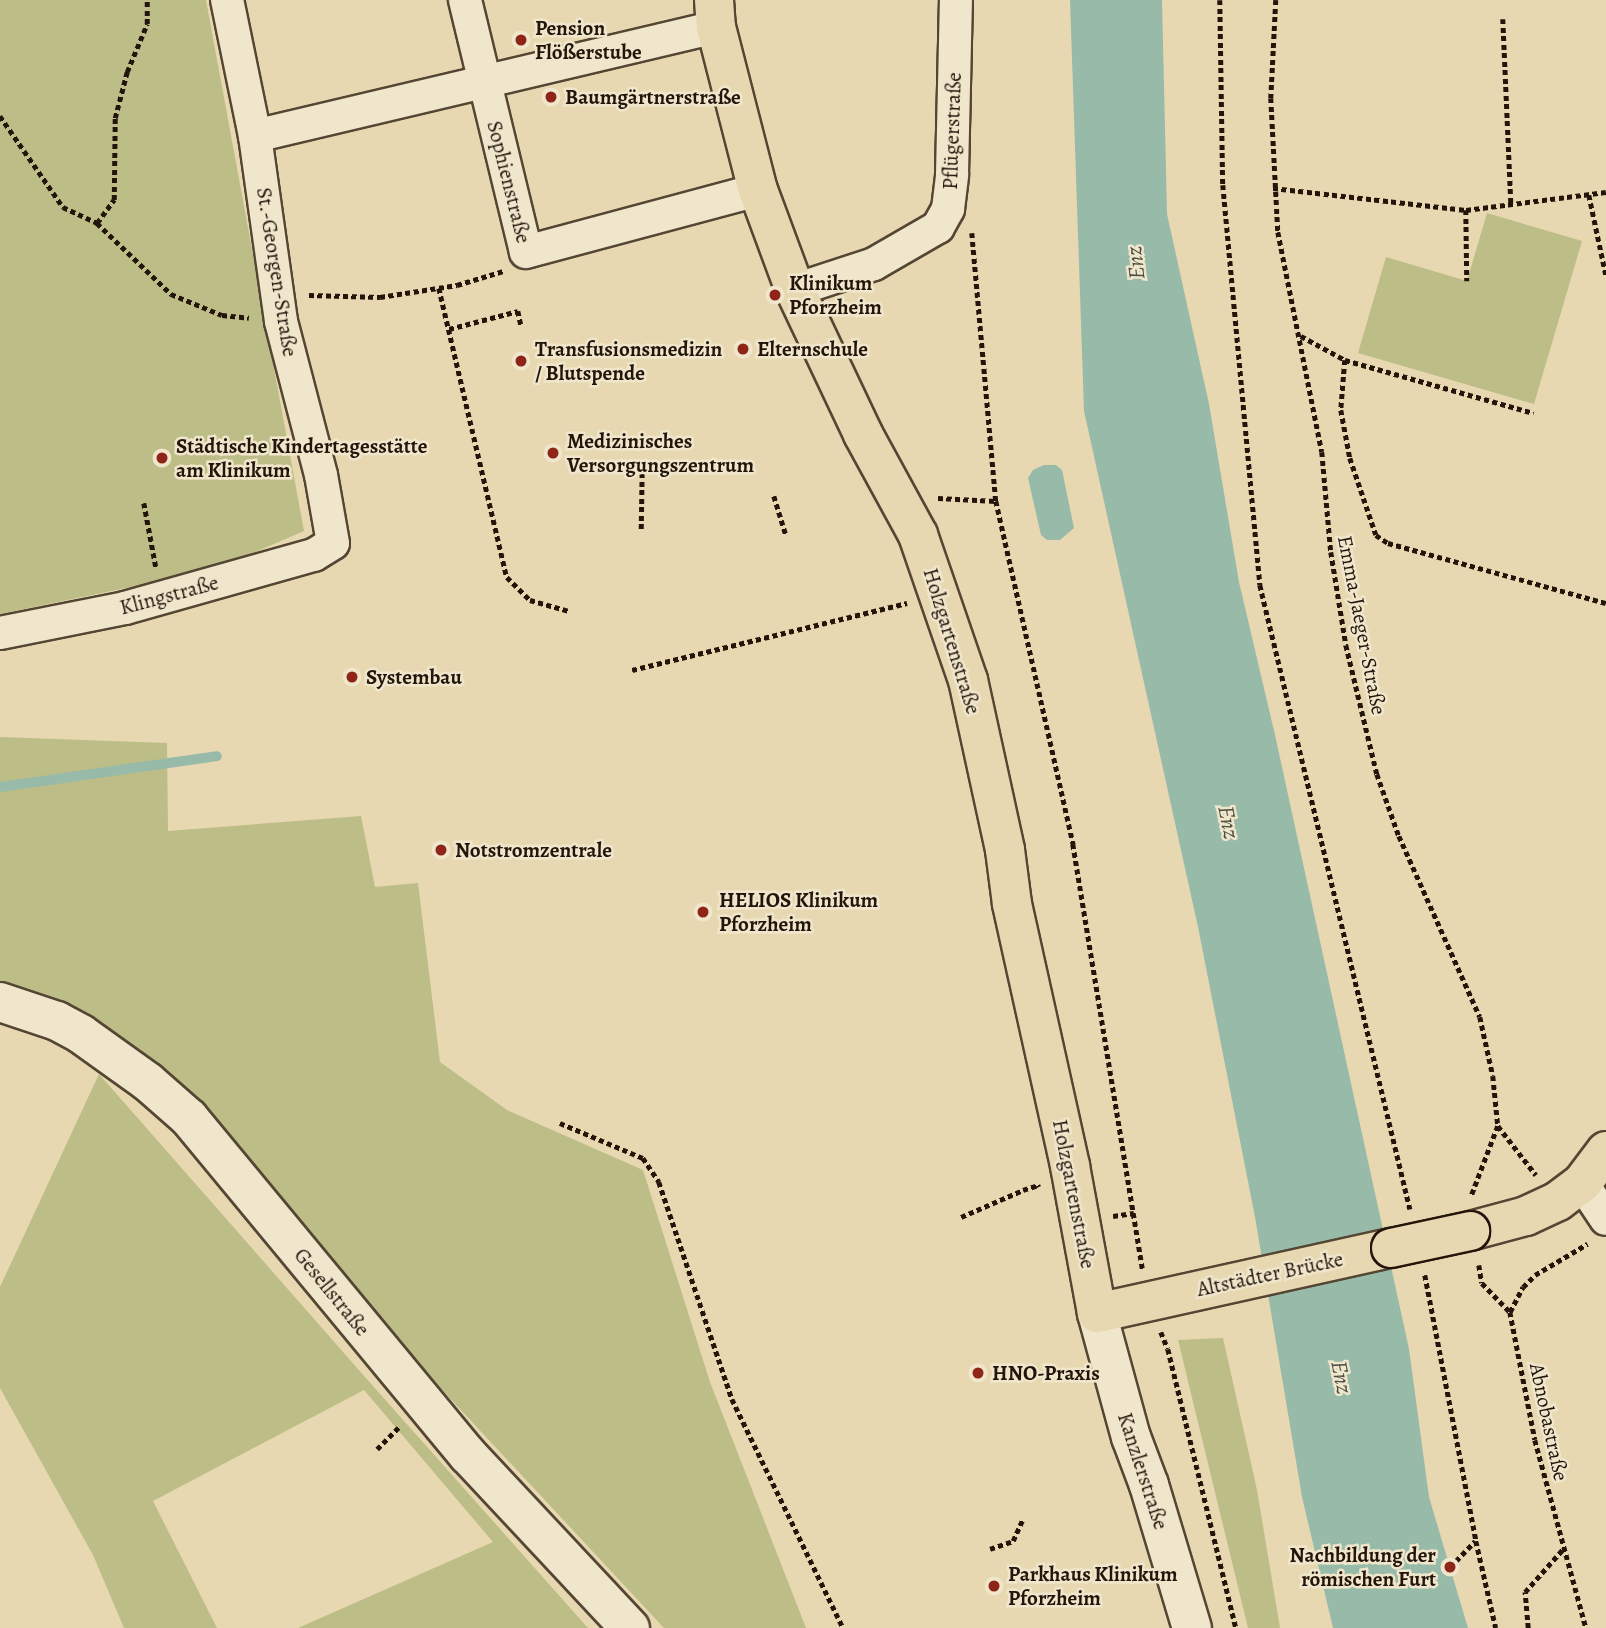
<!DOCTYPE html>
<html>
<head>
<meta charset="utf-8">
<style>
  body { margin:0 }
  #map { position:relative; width:1606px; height:1628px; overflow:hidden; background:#e7d8b1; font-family:Alegreya,serif }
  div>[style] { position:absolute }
  .green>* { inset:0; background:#bcbd87 }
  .water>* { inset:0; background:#97baa9 }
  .stream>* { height:10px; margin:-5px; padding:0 5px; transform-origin:5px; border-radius:5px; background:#97baa9 }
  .path>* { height:4.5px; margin-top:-2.25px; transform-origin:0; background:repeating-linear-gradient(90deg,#24150b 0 5px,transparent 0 8.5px) }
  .roads { filter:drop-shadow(2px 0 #554634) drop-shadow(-2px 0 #554634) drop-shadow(0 2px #554634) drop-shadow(0 -2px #554634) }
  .minor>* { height:32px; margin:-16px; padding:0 16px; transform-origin:16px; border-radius:16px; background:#efe6cc }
  .tertiary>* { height:38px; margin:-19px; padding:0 19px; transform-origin:19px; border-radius:19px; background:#efe6cc }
  .secondary>* { height:38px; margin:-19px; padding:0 19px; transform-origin:19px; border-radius:19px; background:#efe6cc }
  .primary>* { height:38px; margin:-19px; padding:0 19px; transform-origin:19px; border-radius:19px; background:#e7d8b1 }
  .bridges { filter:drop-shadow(2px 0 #24150b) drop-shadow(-2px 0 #24150b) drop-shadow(0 2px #24150b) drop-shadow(0 -2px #24150b) }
  .primary-bridge>* { height:38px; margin:-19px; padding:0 19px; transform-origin:19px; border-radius:19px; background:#e7d8b1 }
  .dots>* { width:19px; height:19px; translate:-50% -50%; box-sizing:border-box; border:4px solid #efe6cc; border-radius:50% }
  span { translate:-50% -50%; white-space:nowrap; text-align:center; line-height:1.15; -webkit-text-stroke:5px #efe6cc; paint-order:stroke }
  .poi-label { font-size:21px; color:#24150b; font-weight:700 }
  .left { translate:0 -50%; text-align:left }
  .right { translate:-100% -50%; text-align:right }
  .street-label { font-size:21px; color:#24150b }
  .water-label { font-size:23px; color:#4c4f42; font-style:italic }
</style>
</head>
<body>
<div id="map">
  <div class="green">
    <div style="clip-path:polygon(0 0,206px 0,304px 531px,213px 570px,0 614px)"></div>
    <div style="clip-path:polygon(1487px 213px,1582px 241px,1534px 404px,1358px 353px,1386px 257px,1467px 281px)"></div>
    <div style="clip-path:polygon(0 737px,167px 743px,168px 831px,361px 816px,375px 887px,418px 883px,440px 1062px,507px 1110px,643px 1170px,710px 1382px,806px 1628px,664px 1628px,420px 1366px,199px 1102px,0 990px)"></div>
    <div style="clip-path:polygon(99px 1074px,365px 1377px,588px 1628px,298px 1628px,493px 1542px,364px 1390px,153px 1501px,217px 1628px,124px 1628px,93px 1555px,0 1388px,0 1287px)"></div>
    <div style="clip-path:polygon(1223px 1338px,1257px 1490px,1280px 1628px,1248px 1628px,1178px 1340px)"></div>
  </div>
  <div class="water">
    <div style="clip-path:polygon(1070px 0,1162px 0,1167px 214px,1209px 404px,1239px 582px,1275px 735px,1409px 1349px,1429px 1497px,1468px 1628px,1333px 1628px,1302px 1497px,1255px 1217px,1198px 927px,1084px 411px)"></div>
    <div style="clip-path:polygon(1044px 465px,1056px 465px,1062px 470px,1074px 528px,1060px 540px,1047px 540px,1041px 535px,1028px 478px,1033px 470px)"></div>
  </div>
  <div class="stream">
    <div style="left:0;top:787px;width:219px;rotate:-8.1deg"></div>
  </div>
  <div class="path">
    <div style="left:1220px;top:0;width:185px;rotate:89.1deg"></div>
    <div style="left:1223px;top:185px;width:402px;rotate:84.7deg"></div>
    <div style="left:1260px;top:585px;width:642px;rotate:76.48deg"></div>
    <div style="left:1276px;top:0;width:98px;rotate:92.9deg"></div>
    <div style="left:1271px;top:98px;width:134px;rotate:87deg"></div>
    <div style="left:1278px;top:232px;width:224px;rotate:78.7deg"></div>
    <div style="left:1322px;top:452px;width:100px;rotate:84.9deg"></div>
    <div style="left:1331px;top:552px;width:94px;rotate:80.8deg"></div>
    <div style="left:1346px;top:645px;width:133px;rotate:76.5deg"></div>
    <div style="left:1377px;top:774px;width:66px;rotate:70.5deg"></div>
    <div style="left:1399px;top:836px;width:198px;rotate:65.9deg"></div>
    <div style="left:1480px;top:1017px;width:60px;rotate:77.6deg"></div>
    <div style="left:1493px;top:1076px;width:50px;rotate:84.3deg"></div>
    <div style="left:1498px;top:1126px;width:76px;rotate:110.8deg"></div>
    <div style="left:1503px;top:19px;width:186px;rotate:87.5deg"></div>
    <div style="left:0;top:116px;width:111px;rotate:55.3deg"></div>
    <div style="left:63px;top:207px;width:38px;rotate:25deg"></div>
    <div style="left:97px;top:223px;width:29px;rotate:-54deg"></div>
    <div style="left:114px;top:200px;width:82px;rotate:-89.3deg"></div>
    <div style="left:115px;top:118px;width:48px;rotate:-75.4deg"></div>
    <div style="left:127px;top:72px;width:52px;rotate:-67.4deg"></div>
    <div style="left:147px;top:24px;width:24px;rotate:-90deg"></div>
    <div style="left:1273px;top:188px;width:194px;rotate:6.5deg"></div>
    <div style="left:1466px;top:210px;width:141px;rotate:-7.3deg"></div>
    <div style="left:1589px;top:195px;width:82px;rotate:78deg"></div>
    <div style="left:1466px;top:210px;width:71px;rotate:89.2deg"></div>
    <div style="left:97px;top:223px;width:103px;rotate:43.8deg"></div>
    <div style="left:171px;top:294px;width:55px;rotate:22.4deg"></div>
    <div style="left:222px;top:315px;width:27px;rotate:6deg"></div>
    <div style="left:972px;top:233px;width:269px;rotate:84.9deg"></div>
    <div style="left:996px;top:501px;width:352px;rotate:77.3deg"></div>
    <div style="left:1073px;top:844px;width:432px;rotate:80.7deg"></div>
    <div style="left:439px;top:288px;width:297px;rotate:76.8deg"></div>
    <div style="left:507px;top:577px;width:33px;rotate:45deg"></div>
    <div style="left:530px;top:600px;width:41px;rotate:15.8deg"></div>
    <div style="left:309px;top:295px;width:71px;rotate:1.6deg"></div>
    <div style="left:380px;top:297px;width:78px;rotate:-8.9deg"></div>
    <div style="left:457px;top:285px;width:48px;rotate:-16.9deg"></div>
    <div style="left:449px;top:329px;width:71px;rotate:-14.6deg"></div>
    <div style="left:518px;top:311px;width:14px;rotate:78deg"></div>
    <div style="left:1301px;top:336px;width:50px;rotate:28.6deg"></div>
    <div style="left:1345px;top:360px;width:196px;rotate:15.7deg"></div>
    <div style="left:1345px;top:360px;width:50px;rotate:94.6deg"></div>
    <div style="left:1341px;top:410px;width:49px;rotate:79.4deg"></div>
    <div style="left:1350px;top:458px;width:81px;rotate:71.3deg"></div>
    <div style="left:1376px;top:535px;width:14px;rotate:34deg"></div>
    <div style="left:1388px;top:543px;width:226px;rotate:15.4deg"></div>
    <div style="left:774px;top:496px;width:41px;rotate:72.9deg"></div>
    <div style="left:938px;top:498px;width:58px;rotate:3deg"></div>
    <div style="left:144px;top:503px;width:65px;rotate:79.4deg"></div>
    <div style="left:641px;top:529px;width:66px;rotate:-89.1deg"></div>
    <div style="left:632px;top:670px;width:283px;rotate:-13.7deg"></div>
    <div style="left:560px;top:1123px;width:90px;rotate:22.9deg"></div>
    <div style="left:643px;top:1158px;width:29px;rotate:56deg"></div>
    <div style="left:659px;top:1182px;width:229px;rotate:71.4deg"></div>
    <div style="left:732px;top:1399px;width:254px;rotate:64.1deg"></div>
    <div style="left:1498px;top:1126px;width:62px;rotate:52.2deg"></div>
    <div style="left:1113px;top:1216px;width:21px;rotate:-8deg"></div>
    <div style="left:961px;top:1217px;width:68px;rotate:-23.5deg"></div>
    <div style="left:1023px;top:1190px;width:16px;rotate:-18deg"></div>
    <div style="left:1038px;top:1185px;width:2px;rotate:63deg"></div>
    <div style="left:1479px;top:1265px;width:18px;rotate:81deg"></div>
    <div style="left:1482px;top:1283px;width:40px;rotate:46deg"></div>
    <div style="left:1510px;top:1312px;width:130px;rotate:78.9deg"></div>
    <div style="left:1535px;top:1440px;width:195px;rotate:74.8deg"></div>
    <div style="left:1425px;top:1275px;width:271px;rotate:79.1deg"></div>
    <div style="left:1476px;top:1541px;width:89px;rotate:77.1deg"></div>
    <div style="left:1510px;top:1312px;width:28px;rotate:-63deg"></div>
    <div style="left:1523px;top:1287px;width:17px;rotate:-45deg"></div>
    <div style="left:1535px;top:1275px;width:61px;rotate:-30.8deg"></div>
    <div style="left:1161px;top:1332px;width:18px;rotate:68deg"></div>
    <div style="left:1168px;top:1349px;width:287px;rotate:76.3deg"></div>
    <div style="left:377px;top:1449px;width:33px;rotate:-45deg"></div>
    <div style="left:990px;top:1549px;width:24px;rotate:-19deg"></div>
    <div style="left:1013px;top:1541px;width:24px;rotate:-66deg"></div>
    <div style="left:1450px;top:1567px;width:36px;rotate:-46deg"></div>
    <div style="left:1528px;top:1628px;width:36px;rotate:-95deg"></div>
    <div style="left:1525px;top:1592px;width:57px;rotate:-48.5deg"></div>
  </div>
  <div class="roads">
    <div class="minor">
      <div style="left:465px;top:0;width:259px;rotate:76.4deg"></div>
      <div style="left:526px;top:252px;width:240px;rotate:-15deg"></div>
      <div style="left:255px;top:136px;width:474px;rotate:-13.3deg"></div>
      <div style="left:795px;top:290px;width:83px;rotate:-18.2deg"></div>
      <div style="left:874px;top:264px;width:74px;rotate:-30deg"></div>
      <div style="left:938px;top:227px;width:21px;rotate:-61deg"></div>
      <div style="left:948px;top:209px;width:35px;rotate:-83deg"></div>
      <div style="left:952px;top:174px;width:174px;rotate:-88.7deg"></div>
      <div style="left:0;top:633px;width:127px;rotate:-11.3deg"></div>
      <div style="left:125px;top:608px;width:196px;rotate:-15.7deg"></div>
      <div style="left:314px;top:555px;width:22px;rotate:-32deg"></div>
      <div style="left:333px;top:543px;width:69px;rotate:-100deg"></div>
      <div style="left:321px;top:475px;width:159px;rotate:-104.6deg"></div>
      <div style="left:281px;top:321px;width:187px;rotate:-98deg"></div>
      <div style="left:255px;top:136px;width:139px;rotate:-101.6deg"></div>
      <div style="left:1582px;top:1183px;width:43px;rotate:56.3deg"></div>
    </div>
    <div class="tertiary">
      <div style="left:0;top:1002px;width:60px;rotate:18.4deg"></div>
      <div style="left:57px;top:1021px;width:27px;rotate:28deg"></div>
      <div style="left:81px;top:1034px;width:82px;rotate:35.6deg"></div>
      <div style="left:148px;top:1082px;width:55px;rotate:41.3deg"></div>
      <div style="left:189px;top:1118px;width:438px;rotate:50.4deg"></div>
      <div style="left:468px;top:1455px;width:237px;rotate:46.9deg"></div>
    </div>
    <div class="secondary">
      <div style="left:1097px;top:1313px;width:129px;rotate:74.7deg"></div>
      <div style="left:1131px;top:1437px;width:51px;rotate:69.4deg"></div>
      <div style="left:1149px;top:1485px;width:149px;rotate:73.3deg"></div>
    </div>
    <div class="primary">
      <div style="left:714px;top:0;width:27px;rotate:86deg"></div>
      <div style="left:716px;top:27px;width:168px;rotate:75.6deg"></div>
      <div style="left:758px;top:190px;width:107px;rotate:69.7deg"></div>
      <div style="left:795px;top:290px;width:159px;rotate:64.7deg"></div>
      <div style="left:863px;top:434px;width:115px;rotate:61.4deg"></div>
      <div style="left:918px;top:535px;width:153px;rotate:71deg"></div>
      <div style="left:968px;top:680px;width:174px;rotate:77.7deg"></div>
      <div style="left:1005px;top:850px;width:54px;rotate:82.6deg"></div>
      <div style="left:1012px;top:904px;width:268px;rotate:77.5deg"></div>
      <div style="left:1070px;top:1166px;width:149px;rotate:79.6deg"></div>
      <div style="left:1097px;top:1313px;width:301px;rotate:-12.5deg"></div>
      <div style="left:1470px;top:1231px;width:58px;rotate:-15deg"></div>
      <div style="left:1526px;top:1216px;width:35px;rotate:-25deg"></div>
      <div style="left:1558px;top:1201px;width:30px;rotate:-37deg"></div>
      <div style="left:1582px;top:1183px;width:40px;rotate:-53deg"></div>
    </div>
  </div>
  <div class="bridges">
    <div class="primary-bridge">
      <div style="left:1391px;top:1248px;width:81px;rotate:-12.1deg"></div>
    </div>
  </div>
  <div class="dots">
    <div style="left:521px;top:40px;background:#8f2418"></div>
    <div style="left:551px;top:97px;background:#8f2418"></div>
    <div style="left:775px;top:295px;background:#8f2418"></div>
    <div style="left:743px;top:349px;background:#8f2418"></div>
    <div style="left:521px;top:361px;background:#8f2418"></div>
    <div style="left:553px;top:453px;background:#8f2418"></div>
    <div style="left:162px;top:458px;background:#8f2418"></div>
    <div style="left:352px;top:677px;background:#8f2418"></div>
    <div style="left:441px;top:850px;background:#8f2418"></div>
    <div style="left:703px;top:912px;background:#8f2418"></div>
    <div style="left:978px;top:1373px;background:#8f2418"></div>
    <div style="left:1450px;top:1567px;background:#8f2418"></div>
    <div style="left:994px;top:1586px;background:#8f2418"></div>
  </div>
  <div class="poi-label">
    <span class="left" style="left:535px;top:40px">Pension<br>Flößerstube</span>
    <span class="left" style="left:565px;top:97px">Baumgärtnerstraße</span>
    <span class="left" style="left:789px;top:295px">Klinikum<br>Pforzheim</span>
    <span class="left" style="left:535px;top:361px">Transfusionsmedizin<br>/ Blutspende</span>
    <span class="left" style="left:757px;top:349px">Elternschule</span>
    <span class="left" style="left:567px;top:453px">Medizinisches<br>Versorgungszentrum</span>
    <span class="left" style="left:176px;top:458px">Städtische Kindertagesstätte<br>am Klinikum</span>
    <span class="left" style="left:366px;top:677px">Systembau</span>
    <span class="left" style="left:455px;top:850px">Notstromzentrale</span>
    <span class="left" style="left:719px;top:912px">HELIOS Klinikum<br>Pforzheim</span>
    <span class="left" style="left:992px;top:1373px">HNO-Praxis</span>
    <span class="right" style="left:1436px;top:1567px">Nachbildung der<br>römischen Furt</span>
    <span class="left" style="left:1008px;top:1586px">Parkhaus Klinikum<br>Pforzheim</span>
  </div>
  <div class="street-label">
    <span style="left:952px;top:131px;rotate:-88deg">Pflügerstraße</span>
    <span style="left:509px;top:182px;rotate:76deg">Sophienstraße</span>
    <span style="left:277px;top:272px;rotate:81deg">St.-Georgen-Straße</span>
    <span style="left:169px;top:595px;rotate:-15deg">Klingstraße</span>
    <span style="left:1362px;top:625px;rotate:79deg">Emma-Jaeger-Straße</span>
    <span style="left:952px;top:641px;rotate:73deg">Holzgartenstraße</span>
    <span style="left:1074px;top:1194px;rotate:79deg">Holzgartenstraße</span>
    <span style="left:1270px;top:1274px;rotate:-12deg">Altstädter Brücke</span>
    <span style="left:332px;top:1292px;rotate:51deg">Gesellstraße</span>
    <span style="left:1549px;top:1422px;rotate:78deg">Abnobastraße</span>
    <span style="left:1143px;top:1471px;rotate:72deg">Kanzlerstraße</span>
  </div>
  <div class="water-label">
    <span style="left:1136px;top:263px;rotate:-96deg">Enz</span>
    <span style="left:1228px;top:822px;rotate:79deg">Enz</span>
    <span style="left:1341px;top:1377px;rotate:79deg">Enz</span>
  </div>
</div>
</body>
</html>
